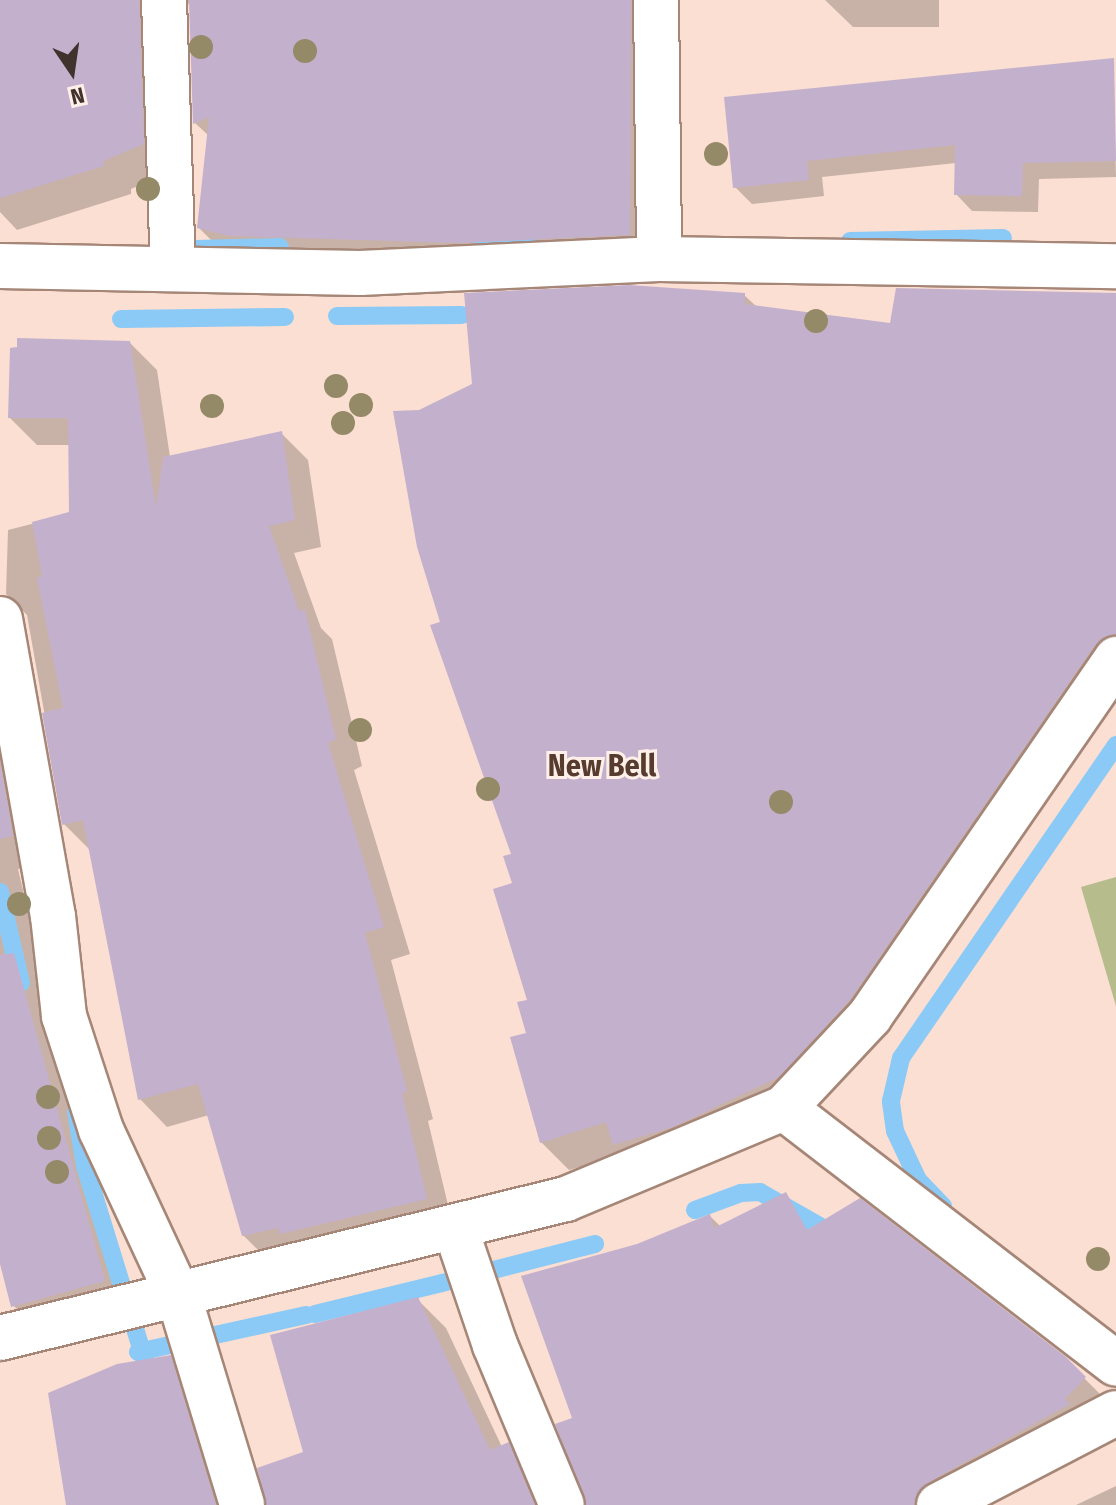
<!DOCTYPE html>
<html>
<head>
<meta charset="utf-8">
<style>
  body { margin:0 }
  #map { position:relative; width:1116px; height:1505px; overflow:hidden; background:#fbdfd2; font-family:"Fira Sans Condensed",sans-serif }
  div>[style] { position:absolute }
  .green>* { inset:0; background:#b7bc8c }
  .shadow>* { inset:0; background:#0003 }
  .stream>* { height:18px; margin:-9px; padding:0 9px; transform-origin:9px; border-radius:9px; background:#8bcaf6 }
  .building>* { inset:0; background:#c3b0cd }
  .roads { filter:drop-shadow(2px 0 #a58677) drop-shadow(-2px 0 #a58677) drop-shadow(0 2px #a58677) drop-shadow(0 -2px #a58677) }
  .minor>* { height:44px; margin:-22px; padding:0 22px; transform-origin:22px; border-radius:22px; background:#fff }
  .trees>* { width:24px; height:24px; margin:-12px; border-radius:50%; background:#958a67 }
  span { translate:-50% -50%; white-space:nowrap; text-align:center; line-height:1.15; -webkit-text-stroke:6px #fef0e9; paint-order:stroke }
  .district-label { font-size:30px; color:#563b2e; font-weight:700 }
  .north { position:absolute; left:32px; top:32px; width:80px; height:80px; -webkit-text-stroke:6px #fef0e9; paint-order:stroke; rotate:167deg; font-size:22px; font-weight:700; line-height:32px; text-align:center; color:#40322c }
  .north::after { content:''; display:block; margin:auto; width:28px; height:36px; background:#40322c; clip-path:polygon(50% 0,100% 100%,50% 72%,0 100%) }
</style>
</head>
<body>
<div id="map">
  <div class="green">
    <div style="clip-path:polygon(1116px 877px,1116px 1006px,1081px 887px)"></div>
  </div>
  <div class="shadow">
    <div style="clip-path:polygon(0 0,662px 0,657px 263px,227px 256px,199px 228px,209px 136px,195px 123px,191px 3px,178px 7px,171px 172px,131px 189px,131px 194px,17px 230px,0 212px)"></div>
    <div style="clip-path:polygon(825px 0,939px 0,939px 27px,853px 27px)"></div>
    <div style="clip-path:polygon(1113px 60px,1116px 177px,1039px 179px,1038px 212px,972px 211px,956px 194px,956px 163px,822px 177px,824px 196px,752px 204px,735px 187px,726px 98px)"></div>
    <div style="clip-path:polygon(744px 295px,757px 307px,891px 325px,1116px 300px,1116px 683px,806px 1105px,569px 1170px,541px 1142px,514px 855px,443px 623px,419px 412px)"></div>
    <div style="clip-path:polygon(130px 343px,157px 370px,170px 457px,281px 433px,308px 460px,321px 547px,294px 553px,321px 628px,332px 639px,362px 766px,354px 770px,410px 954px,391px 960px,433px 1119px,428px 1121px,453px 1226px,271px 1263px,243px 1235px,209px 1115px,167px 1127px,140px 1099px,91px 851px,64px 824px,27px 615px,6px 594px,8px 530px,71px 514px,71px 445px,37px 445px,10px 418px)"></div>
    <div style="clip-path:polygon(0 746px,24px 770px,41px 864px,18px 869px,37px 949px,33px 950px,132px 1309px,41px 1334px,13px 1305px,0 1256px)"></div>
    <div style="clip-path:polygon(785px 1195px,816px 1227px,860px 1201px,1085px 1379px,1113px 1407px,967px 1505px,586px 1505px,575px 1419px,638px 1246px,710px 1216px,721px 1227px)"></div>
    <div style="clip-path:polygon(417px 1299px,446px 1328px,502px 1447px,508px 1445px,536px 1473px,550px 1505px,267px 1505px)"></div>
    <div style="clip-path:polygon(170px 1357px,198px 1386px,235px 1505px,68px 1505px)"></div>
    <div style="clip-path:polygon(1116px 1486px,1116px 1505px,1076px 1505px)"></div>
  </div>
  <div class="stream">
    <div style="left:850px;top:241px;width:153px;rotate:-1.1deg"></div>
    <div style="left:482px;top:245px;width:46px;rotate:-1.2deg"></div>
    <div style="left:195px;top:249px;width:85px;rotate:-1.3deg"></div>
    <div style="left:337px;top:316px;width:125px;rotate:-0.5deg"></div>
    <div style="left:121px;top:319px;width:164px;rotate:-0.7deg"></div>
    <div style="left:0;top:892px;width:93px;rotate:77deg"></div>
    <div style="left:76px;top:1112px;width:55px;rotate:80.5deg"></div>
    <div style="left:85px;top:1166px;width:224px;rotate:72.9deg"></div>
    <div style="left:943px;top:1206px;width:36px;rotate:-134deg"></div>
    <div style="left:918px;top:1180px;width:54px;rotate:-115.1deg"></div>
    <div style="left:895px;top:1131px;width:30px;rotate:-98deg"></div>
    <div style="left:891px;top:1101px;width:44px;rotate:-76.9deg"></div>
    <div style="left:901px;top:1058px;width:380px;rotate:-55.5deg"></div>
    <div style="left:695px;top:1210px;width:49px;rotate:-20.3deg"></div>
    <div style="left:741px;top:1193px;width:19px;rotate:-3deg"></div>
    <div style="left:760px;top:1192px;width:91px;rotate:29.7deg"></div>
    <div style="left:474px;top:1275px;width:125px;rotate:-14.4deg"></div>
    <div style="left:315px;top:1314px;width:135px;rotate:-13.7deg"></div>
    <div style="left:138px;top:1352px;width:172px;rotate:-12.4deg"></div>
  </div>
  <div class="building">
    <div style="clip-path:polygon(0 0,139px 0,144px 144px,103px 161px,104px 166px,0 198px)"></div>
    <div style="clip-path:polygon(189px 0,631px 0,630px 235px,460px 243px,230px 236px,197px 228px,209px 117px,193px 124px)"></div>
    <div style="clip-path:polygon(1114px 58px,1116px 161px,1023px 163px,1022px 196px,954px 195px,955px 145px,807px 161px,809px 180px,733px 188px,724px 97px)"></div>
    <div style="clip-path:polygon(629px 285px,745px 293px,745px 304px,890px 323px,896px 288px,1116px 293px,1116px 634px,1095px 645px,850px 1000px,779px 1077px,673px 1127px,613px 1145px,606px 1122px,540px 1143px,510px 1037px,526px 1033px,517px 1002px,527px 1000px,493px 889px,512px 883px,503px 856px,511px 854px,430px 625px,440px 622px,417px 547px,393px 411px,419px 410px,472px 384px,464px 293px)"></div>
    <div style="clip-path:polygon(17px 338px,130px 341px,156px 507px,163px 457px,282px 431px,295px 520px,269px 526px,299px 611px,305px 610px,336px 739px,328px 743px,384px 927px,365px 933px,407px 1091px,402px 1093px,427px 1199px,280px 1234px,278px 1228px,242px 1236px,198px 1084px,138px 1100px,83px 820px,62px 825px,42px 713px,63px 708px,37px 578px,42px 576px,32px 522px,69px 512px,68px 418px,8px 418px,10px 348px,17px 347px)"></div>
    <div style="clip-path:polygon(0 761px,13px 836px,0 839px)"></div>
    <div style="clip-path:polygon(14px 953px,105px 1281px,11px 1307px,0 1264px,0 955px)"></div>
    <div style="clip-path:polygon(786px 1192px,807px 1230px,860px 1198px,1066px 1357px,1086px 1377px,1065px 1399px,1070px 1404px,927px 1483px,914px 1505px,586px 1505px,555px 1424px,572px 1418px,521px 1276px,637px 1244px,710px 1214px,714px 1228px)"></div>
    <div style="clip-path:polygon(418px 1297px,490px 1450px,509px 1442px,535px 1505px,266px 1505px,257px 1468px,303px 1452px,270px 1335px)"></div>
    <div style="clip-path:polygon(171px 1355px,216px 1505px,66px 1505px,48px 1393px,117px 1364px)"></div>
  </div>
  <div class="roads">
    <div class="minor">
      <div style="left:164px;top:0;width:267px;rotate:88.1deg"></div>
      <div style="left:656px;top:0;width:259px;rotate:89.3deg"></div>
      <div style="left:0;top:266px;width:360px;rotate:1.1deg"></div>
      <div style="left:360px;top:273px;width:299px;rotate:-2.7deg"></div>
      <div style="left:659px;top:259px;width:457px;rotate:0.9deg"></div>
      <div style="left:0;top:619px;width:302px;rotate:79.9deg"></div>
      <div style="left:53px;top:916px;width:101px;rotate:83.7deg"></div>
      <div style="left:64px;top:1016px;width:120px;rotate:72deg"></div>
      <div style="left:101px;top:1130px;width:184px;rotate:65deg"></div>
      <div style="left:179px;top:1297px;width:217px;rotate:73.1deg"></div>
      <div style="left:784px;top:1108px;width:419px;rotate:37.6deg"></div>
      <div style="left:455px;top:1227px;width:125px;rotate:71.3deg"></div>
      <div style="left:495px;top:1345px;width:173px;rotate:67.3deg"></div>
      <div style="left:0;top:1338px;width:583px;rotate:-13.8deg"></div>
      <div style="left:566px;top:1199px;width:236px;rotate:-22.7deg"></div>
      <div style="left:784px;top:1108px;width:126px;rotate:-46.9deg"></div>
      <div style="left:870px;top:1016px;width:434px;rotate:-55.4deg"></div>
      <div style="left:939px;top:1505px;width:199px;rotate:-27.5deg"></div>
    </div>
  </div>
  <div class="trees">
    <div style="left:201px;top:47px"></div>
    <div style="left:305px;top:51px"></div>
    <div style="left:716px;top:154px"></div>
    <div style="left:148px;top:189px"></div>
    <div style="left:816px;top:321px"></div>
    <div style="left:336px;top:386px"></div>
    <div style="left:361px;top:405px"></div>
    <div style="left:212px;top:406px"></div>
    <div style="left:343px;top:423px"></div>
    <div style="left:360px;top:730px"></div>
    <div style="left:488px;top:789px"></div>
    <div style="left:781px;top:802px"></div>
    <div style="left:19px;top:904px"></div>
    <div style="left:48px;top:1097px"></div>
    <div style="left:49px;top:1138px"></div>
    <div style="left:57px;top:1172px"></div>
    <div style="left:1098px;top:1259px"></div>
  </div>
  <div class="district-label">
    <span style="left:602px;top:766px">New Bell</span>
  </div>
  <div class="north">N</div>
</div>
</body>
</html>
